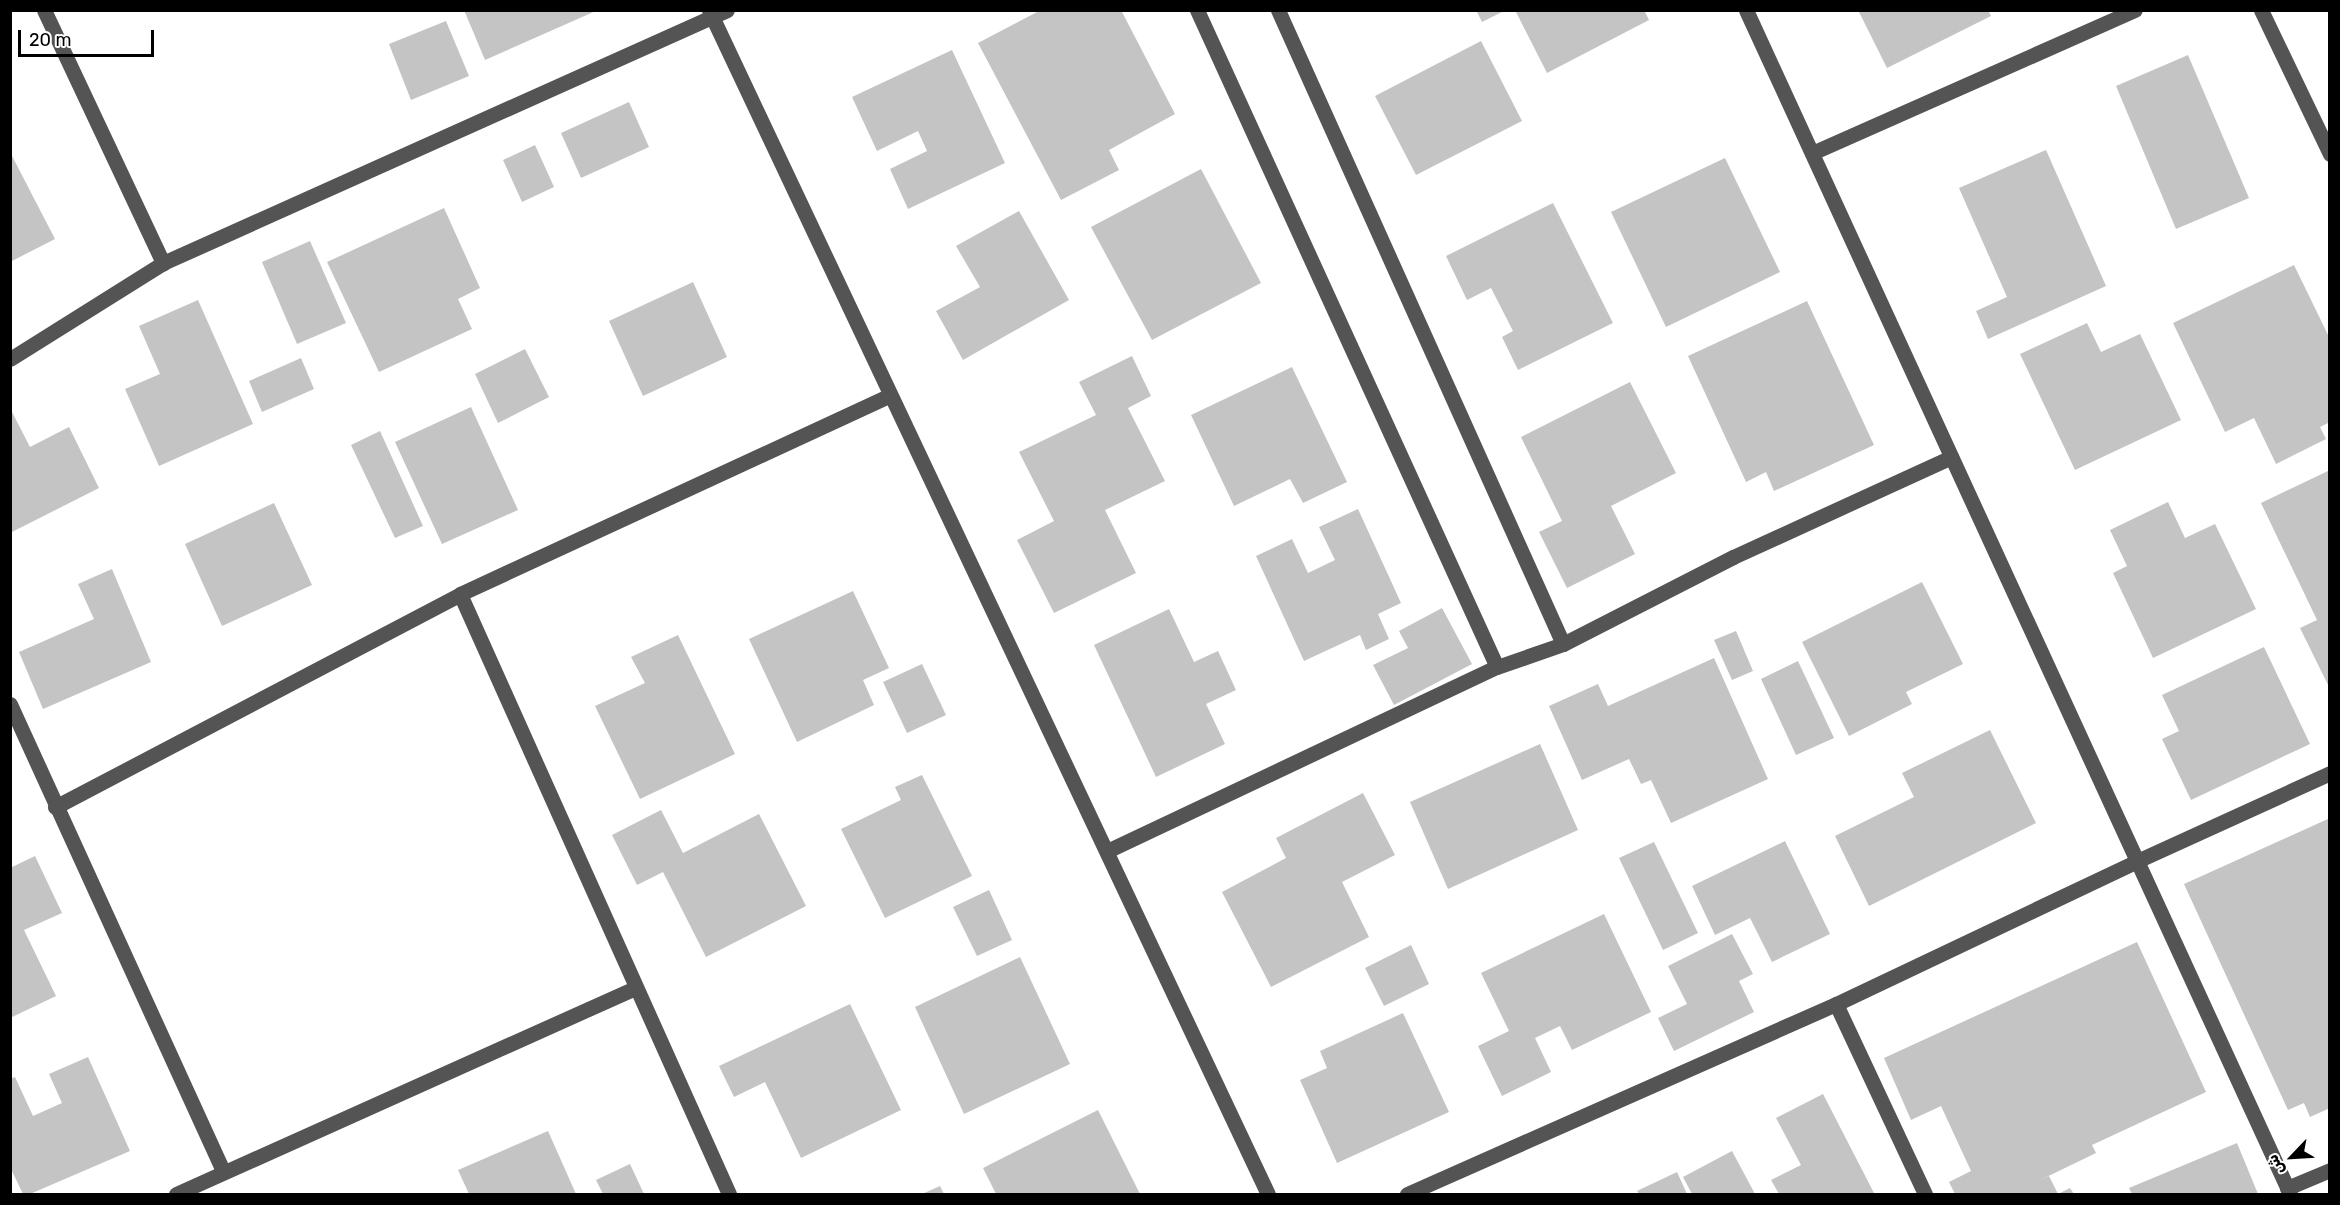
<!DOCTYPE html>
<html>
<head>
<meta charset="utf-8">
<style>
  body { margin:0 }
  #map { position:relative; width:2340px; height:1205px; overflow:hidden; background:#fff; font-family:Rubik,Cairo,sans-serif }
  div>[style] { position:absolute }
  .building>* { inset:0; background:#c4c4c4 }
  .minor>* { height:15px; margin:-7.5px; padding:0 7.5px; transform-origin:7.5px; border-radius:7.5px; background:#545454 }
  span { translate:-50% -50%; white-space:nowrap; text-align:center; line-height:1.15; -webkit-text-stroke:5px #fff; paint-order:stroke }
  .frame { position:absolute; inset:0; border:12px solid #000; pointer-events:none }
  .north { position:absolute; left:2262px; top:1127px; width:60px; height:60px; -webkit-text-stroke:4px #fff; paint-order:stroke; rotate:245deg; font-size:16px; font-weight:700; line-height:24px; text-align:center; color:#000 }
  .north::after { content:''; display:block; margin:auto; width:21px; height:27px; background:#000; clip-path:polygon(50% 0,100% 100%,50% 72%,0 100%) }
  .scale { position:absolute; left:18px; top:30px; width:136px; height:27px; box-sizing:border-box; border:3px solid #000; border-top:0; padding-left:8px; font-size:18px; line-height:21px; white-space:nowrap; color:#000; -webkit-text-stroke:4px #fff; paint-order:stroke }
</style>
</head>
<body>
<div id="map">
  <div class="building">
    <div style="clip-path:polygon(464px 10px,598px 10px,485px 60px)"></div>
    <div style="clip-path:polygon(1041px 10px,1121px 10px,1175px 114px,1109px 150px,1119px 170px,1061px 200px,978px 43px)"></div>
    <div style="clip-path:polygon(1476px 10px,1506px 10px,1482px 22px)"></div>
    <div style="clip-path:polygon(1515px 10px,1644px 10px,1649px 20px,1547px 73px)"></div>
    <div style="clip-path:polygon(1858px 10px,1988px 10px,1991px 16px,1887px 68px)"></div>
    <div style="clip-path:polygon(446px 21px,469px 76px,411px 100px,389px 44px)"></div>
    <div style="clip-path:polygon(1481px 41px,1522px 121px,1416px 175px,1375px 96px)"></div>
    <div style="clip-path:polygon(952px 50px,1005px 163px,908px 209px,890px 169px,927px 151px,918px 131px,877px 151px,852px 97px)"></div>
    <div style="clip-path:polygon(2188px 55px,2249px 198px,2176px 229px,2116px 86px)"></div>
    <div style="clip-path:polygon(629px 102px,649px 147px,581px 178px,561px 133px)"></div>
    <div style="clip-path:polygon(535px 145px,554px 187px,522px 202px,503px 160px)"></div>
    <div style="clip-path:polygon(2046px 150px,2106px 286px,1988px 339px,1976px 311px,2007px 297px,1959px 188px)"></div>
    <div style="clip-path:polygon(10px 152px,55px 239px,10px 262px)"></div>
    <div style="clip-path:polygon(1725px 158px,1780px 272px,1666px 327px,1611px 212px)"></div>
    <div style="clip-path:polygon(1201px 169px,1261px 283px,1152px 340px,1091px 227px)"></div>
    <div style="clip-path:polygon(1553px 203px,1613px 323px,1518px 370px,1502px 337px,1513px 331px,1491px 288px,1467px 300px,1446px 256px)"></div>
    <div style="clip-path:polygon(444px 208px,480px 288px,458px 299px,472px 329px,379px 372px,327px 262px)"></div>
    <div style="clip-path:polygon(1019px 211px,1069px 300px,963px 360px,936px 311px,980px 287px,956px 246px)"></div>
    <div style="clip-path:polygon(310px 241px,346px 323px,297px 344px,262px 262px)"></div>
    <div style="clip-path:polygon(2294px 265px,2330px 339px,2330px 422px,2320px 427px,2326px 439px,2276px 464px,2254px 418px,2225px 432px,2173px 323px)"></div>
    <div style="clip-path:polygon(693px 282px,727px 357px,643px 396px,609px 321px)"></div>
    <div style="clip-path:polygon(198px 300px,253px 424px,159px 466px,125px 389px,160px 374px,139px 326px)"></div>
    <div style="clip-path:polygon(1807px 301px,1874px 445px,1774px 491px,1766px 472px,1746px 482px,1688px 356px)"></div>
    <div style="clip-path:polygon(2087px 323px,2101px 352px,2140px 334px,2181px 420px,2075px 470px,2020px 354px)"></div>
    <div style="clip-path:polygon(525px 349px,549px 397px,498px 423px,475px 374px)"></div>
    <div style="clip-path:polygon(1132px 356px,1151px 396px,1128px 408px,1165px 481px,1105px 510px,1136px 573px,1054px 613px,1017px 540px,1054px 521px,1019px 452px,1096px 415px,1079px 382px)"></div>
    <div style="clip-path:polygon(301px 358px,314px 389px,262px 412px,249px 381px)"></div>
    <div style="clip-path:polygon(1292px 367px,1347px 482px,1303px 503px,1290px 479px,1234px 506px,1191px 415px)"></div>
    <div style="clip-path:polygon(1630px 382px,1676px 473px,1611px 506px,1635px 554px,1567px 588px,1539px 532px,1562px 521px,1521px 437px)"></div>
    <div style="clip-path:polygon(471px 407px,518px 510px,442px 544px,395px 442px)"></div>
    <div style="clip-path:polygon(10px 408px,30px 447px,69px 427px,99px 488px,10px 533px)"></div>
    <div style="clip-path:polygon(380px 431px,423px 526px,395px 538px,351px 445px)"></div>
    <div style="clip-path:polygon(2330px 470px,2330px 689px,2300px 628px,2317px 620px,2261px 503px)"></div>
    <div style="clip-path:polygon(2168px 502px,2185px 538px,2215px 524px,2256px 609px,2153px 658px,2113px 573px,2127px 566px,2110px 530px)"></div>
    <div style="clip-path:polygon(274px 503px,312px 585px,222px 626px,185px 544px)"></div>
    <div style="clip-path:polygon(1358px 509px,1401px 603px,1378px 614px,1389px 639px,1366px 650px,1360px 635px,1304px 661px,1256px 556px,1292px 539px,1308px 573px,1335px 560px,1319px 527px)"></div>
    <div style="clip-path:polygon(112px 569px,151px 662px,43px 709px,19px 652px,94px 619px,78px 584px)"></div>
    <div style="clip-path:polygon(1922px 582px,1963px 664px,1906px 692px,1912px 704px,1849px 736px,1802px 642px)"></div>
    <div style="clip-path:polygon(853px 591px,889px 668px,863px 680px,874px 705px,797px 742px,749px 639px)"></div>
    <div style="clip-path:polygon(1442px 608px,1472px 664px,1394px 705px,1373px 665px,1408px 648px,1399px 631px)"></div>
    <div style="clip-path:polygon(1169px 609px,1194px 662px,1218px 651px,1236px 690px,1206px 704px,1225px 744px,1156px 777px,1094px 645px)"></div>
    <div style="clip-path:polygon(1736px 631px,1753px 671px,1732px 680px,1714px 640px)"></div>
    <div style="clip-path:polygon(678px 635px,735px 754px,640px 799px,595px 706px,645px 683px,631px 657px)"></div>
    <div style="clip-path:polygon(2264px 647px,2310px 744px,2191px 800px,2162px 739px,2179px 731px,2162px 695px)"></div>
    <div style="clip-path:polygon(1714px 658px,1768px 779px,1671px 823px,1651px 780px,1641px 784px,1629px 759px,1582px 780px,1549px 706px,1598px 684px,1608px 706px)"></div>
    <div style="clip-path:polygon(1798px 661px,1834px 738px,1796px 755px,1761px 679px)"></div>
    <div style="clip-path:polygon(922px 664px,946px 715px,907px 733px,883px 682px)"></div>
    <div style="clip-path:polygon(1990px 730px,2036px 823px,1869px 906px,1835px 836px,1914px 797px,1902px 773px)"></div>
    <div style="clip-path:polygon(1540px 744px,1578px 830px,1448px 889px,1410px 802px)"></div>
    <div style="clip-path:polygon(922px 775px,972px 876px,885px 918px,841px 829px,901px 800px,895px 787px)"></div>
    <div style="clip-path:polygon(1363px 793px,1395px 855px,1342px 882px,1369px 937px,1271px 987px,1222px 892px,1286px 858px,1276px 838px)"></div>
    <div style="clip-path:polygon(661px 810px,683px 853px,759px 814px,806px 906px,706px 957px,663px 872px,637px 885px,612px 835px)"></div>
    <div style="clip-path:polygon(2330px 818px,2330px 1108px,2310px 1117px,2304px 1103px,2288px 1110px,2184px 884px)"></div>
    <div style="clip-path:polygon(1785px 841px,1830px 934px,1772px 962px,1750px 918px,1715px 935px,1692px 886px)"></div>
    <div style="clip-path:polygon(1654px 842px,1698px 933px,1663px 950px,1619px 858px)"></div>
    <div style="clip-path:polygon(35px 856px,62px 913px,24px 930px,56px 996px,10px 1018px,10px 868px)"></div>
    <div style="clip-path:polygon(989px 890px,1012px 940px,977px 956px,953px 907px)"></div>
    <div style="clip-path:polygon(1604px 914px,1651px 1012px,1572px 1050px,1560px 1026px,1535px 1038px,1551px 1072px,1502px 1096px,1478px 1046px,1509px 1031px,1481px 973px)"></div>
    <div style="clip-path:polygon(1732px 934px,1753px 974px,1739px 981px,1754px 1012px,1674px 1051px,1658px 1018px,1687px 1004px,1668px 966px)"></div>
    <div style="clip-path:polygon(2137px 942px,2206px 1092px,2092px 1145px,2096px 1153px,2034px 1183px,2049px 1176px,2058px 1194px,2070px 1188px,2074px 1194px,1955px 1194px,1949px 1182px,1971px 1171px,1941px 1106px,1911px 1120px,1884px 1058px)"></div>
    <div style="clip-path:polygon(1411px 945px,1429px 984px,1384px 1006px,1365px 968px)"></div>
    <div style="clip-path:polygon(1020px 957px,1070px 1064px,964px 1114px,915px 1007px)"></div>
    <div style="clip-path:polygon(850px 1004px,901px 1110px,801px 1158px,765px 1082px,734px 1097px,719px 1066px)"></div>
    <div style="clip-path:polygon(1403px 1013px,1449px 1112px,1337px 1163px,1300px 1080px,1327px 1068px,1320px 1051px)"></div>
    <div style="clip-path:polygon(88px 1057px,130px 1151px,30px 1194px,23px 1194px,10px 1167px,10px 1079px,15px 1077px,33px 1116px,62px 1103px,49px 1074px)"></div>
    <div style="clip-path:polygon(1823px 1094px,1874px 1193px,1872px 1194px,1779px 1194px,1771px 1180px,1801px 1165px,1776px 1118px)"></div>
    <div style="clip-path:polygon(1098px 1110px,1140px 1194px,996px 1194px,983px 1168px)"></div>
    <div style="clip-path:polygon(548px 1131px,576px 1194px,469px 1194px,458px 1170px)"></div>
    <div style="clip-path:polygon(2237px 1143px,2258px 1194px,2132px 1194px,2129px 1188px)"></div>
    <div style="clip-path:polygon(1732px 1151px,1755px 1194px,1692px 1194px,1683px 1177px)"></div>
    <div style="clip-path:polygon(630px 1164px,644px 1194px,603px 1194px,596px 1180px)"></div>
    <div style="clip-path:polygon(1677px 1172px,1687px 1194px,1639px 1194px,1637px 1191px)"></div>
    <div style="clip-path:polygon(940px 1186px,944px 1194px,922px 1194px)"></div>
  </div>
  <div class="minor">
    <div style="left:44px;top:10px;width:280px;rotate:64.8deg"></div>
    <div style="left:709px;top:10px;width:1309px;rotate:64.73deg"></div>
    <div style="left:1197px;top:10px;width:722px;rotate:65.46deg"></div>
    <div style="left:1278px;top:10px;width:695px;rotate:65.79deg"></div>
    <div style="left:1746px;top:10px;width:1303px;rotate:65.32deg"></div>
    <div style="left:2261px;top:10px;width:160px;rotate:64.4deg"></div>
    <div style="left:1812px;top:153px;width:353px;rotate:-23.9deg"></div>
    <div style="left:10px;top:359px;width:181px;rotate:-32.1deg"></div>
    <div style="left:163px;top:263px;width:618px;rotate:-24.16deg"></div>
    <div style="left:460px;top:594px;width:658px;rotate:65.85deg"></div>
    <div style="left:10px;top:704px;width:513px;rotate:65.48deg"></div>
    <div style="left:55px;top:807px;width:458px;rotate:-27.7deg"></div>
    <div style="left:460px;top:594px;width:474px;rotate:-24.8deg"></div>
    <div style="left:1107px;top:851px;width:431px;rotate:-25.3deg"></div>
    <div style="left:1497px;top:667px;width:70px;rotate:-19.2deg"></div>
    <div style="left:1563px;top:644px;width:191px;rotate:-27.1deg"></div>
    <div style="left:1733px;top:557px;width:240px;rotate:-24.6deg"></div>
    <div style="left:1836px;top:1004px;width:210px;rotate:64.9deg"></div>
    <div style="left:2287px;top:1188px;width:47px;rotate:-22.7deg"></div>
    <div style="left:176px;top:1194px;width:503px;rotate:-24.17deg"></div>
    <div style="left:1407px;top:1194px;width:469px;rotate:-23.9deg"></div>
    <div style="left:1836px;top:1004px;width:333px;rotate:-25.4deg"></div>
    <div style="left:2137px;top:861px;width:212px;rotate:-24.5deg"></div>
  </div>
  <div class="frame"></div>
  <div class="north">ش</div>
  <div class="scale">20 m</div>
</div>
</body>
</html>
